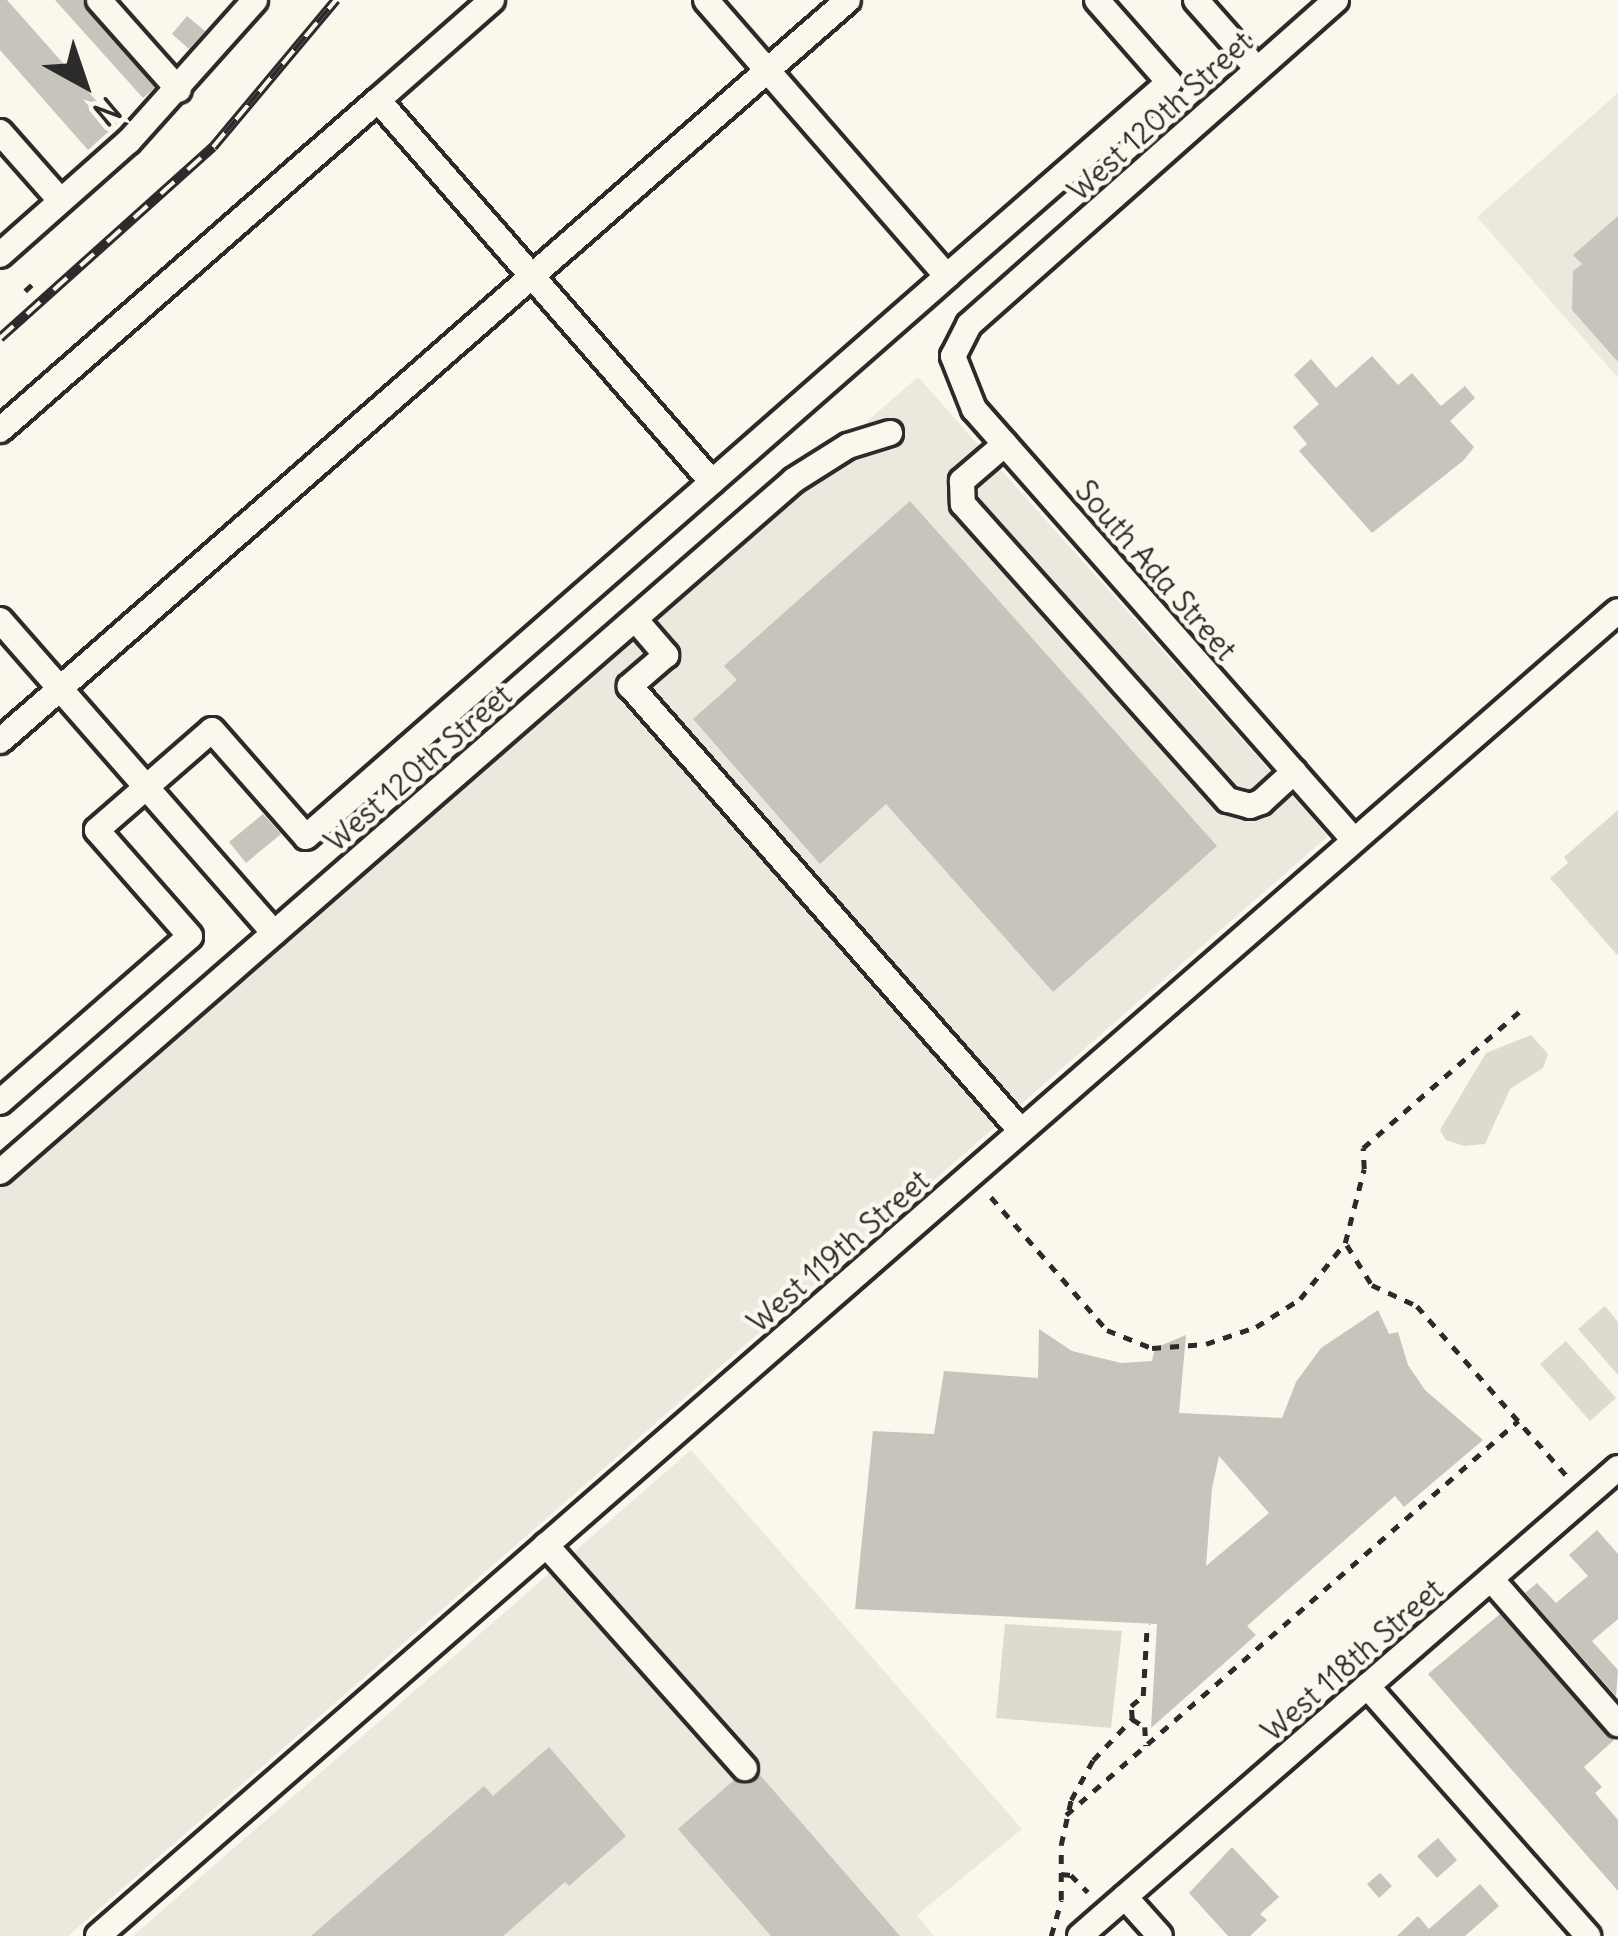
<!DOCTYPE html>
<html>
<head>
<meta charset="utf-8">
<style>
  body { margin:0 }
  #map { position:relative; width:1618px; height:1936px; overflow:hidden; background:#fbf7ec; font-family:Delius,sans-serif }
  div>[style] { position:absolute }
  .built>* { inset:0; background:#ebe8de }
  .green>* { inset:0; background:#dddad0 }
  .building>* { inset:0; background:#c7c4bc }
  .path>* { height:4.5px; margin-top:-2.25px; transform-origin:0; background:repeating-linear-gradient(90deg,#2b2b2b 0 9px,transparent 0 18px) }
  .roads { filter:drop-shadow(3px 0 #2b2b2b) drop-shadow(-3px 0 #2b2b2b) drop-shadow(0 3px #2b2b2b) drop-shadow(0 -3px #2b2b2b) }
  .minor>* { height:24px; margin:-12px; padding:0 12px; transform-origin:12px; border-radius:12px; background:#fbf7ec }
  .rail>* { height:10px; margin-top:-5px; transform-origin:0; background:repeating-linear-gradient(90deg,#fbf7ec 0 18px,#2b2b2b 0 36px); box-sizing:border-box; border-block:3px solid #2b2b2b }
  span { translate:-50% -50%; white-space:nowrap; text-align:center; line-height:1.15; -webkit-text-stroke:9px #fbf7ec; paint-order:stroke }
  .street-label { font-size:30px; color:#2b2b2b }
  .north { position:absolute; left:24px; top:24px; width:120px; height:120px; -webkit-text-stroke:9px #fbf7ec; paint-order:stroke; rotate:140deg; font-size:33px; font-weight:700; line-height:48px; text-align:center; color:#2b2b2b }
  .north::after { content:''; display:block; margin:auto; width:42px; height:54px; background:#2b2b2b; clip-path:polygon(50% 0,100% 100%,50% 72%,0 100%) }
</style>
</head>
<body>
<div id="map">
  <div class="built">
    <div style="clip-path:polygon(1618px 93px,1618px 378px,1477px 217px)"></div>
    <div style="clip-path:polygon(918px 377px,1328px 836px,68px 1936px,0 1936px,0 1178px)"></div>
    <div style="clip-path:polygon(691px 1450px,1022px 1829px,917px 1915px,934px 1936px,133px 1936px)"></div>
  </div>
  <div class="green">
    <div style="clip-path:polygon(1618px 810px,1618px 956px,1550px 878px,1568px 863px,1564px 857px)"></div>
    <div style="clip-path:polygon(1531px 1035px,1548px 1054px,1543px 1068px,1510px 1089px,1485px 1144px,1464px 1146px,1446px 1140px,1440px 1130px,1486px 1053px)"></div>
    <div style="clip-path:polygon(1605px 1306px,1618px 1322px,1618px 1375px,1578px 1329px)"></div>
    <div style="clip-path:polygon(1566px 1341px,1616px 1398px,1590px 1421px,1540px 1364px)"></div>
    <div style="clip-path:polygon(1005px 1624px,1122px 1631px,1111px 1728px,996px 1718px)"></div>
  </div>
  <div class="building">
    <div style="clip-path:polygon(0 0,7px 0,117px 124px,88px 150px,0 50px)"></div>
    <div style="clip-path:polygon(55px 0,83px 0,155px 87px,151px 91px,143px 98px)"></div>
    <div style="clip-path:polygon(187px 16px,205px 31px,189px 49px,172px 34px)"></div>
    <div style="clip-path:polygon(1618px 216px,1618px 362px,1572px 310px,1573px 271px,1582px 264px,1573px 255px)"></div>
    <div style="clip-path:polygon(1372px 356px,1398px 385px,1412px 373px,1441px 406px,1465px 386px,1475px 398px,1450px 421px,1474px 447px,1464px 460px,1372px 533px,1299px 451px,1307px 444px,1293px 427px,1319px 404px,1294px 375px,1311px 359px,1336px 388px)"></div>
    <div style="clip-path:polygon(910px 501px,1217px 846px,1053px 992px,886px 804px,820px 864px,693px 719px,737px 680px,724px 666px)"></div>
    <div style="clip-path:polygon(263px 814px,281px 834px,246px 863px,229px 842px)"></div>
    <div style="clip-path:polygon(evenodd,1378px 1310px,1389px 1334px,1398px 1332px,1408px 1365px,1425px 1390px,1483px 1440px,1404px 1507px,1395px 1496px,1247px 1626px,1256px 1635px,1151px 1728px,1157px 1624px,855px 1609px,873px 1431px,934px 1434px,944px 1371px,1038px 1378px,1039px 1329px,1072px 1351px,1121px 1363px,1152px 1361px,1155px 1348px,1186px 1335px,1179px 1413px,1282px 1418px,1296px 1382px,1321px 1348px,1378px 1310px,1219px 1456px,1269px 1513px,1206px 1566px,1212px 1488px,1219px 1456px)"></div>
    <div style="clip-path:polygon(1597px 1530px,1618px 1554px,1618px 1619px,1592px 1641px,1618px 1670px,1616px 1696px,1525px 1593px,1537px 1583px,1556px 1603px,1588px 1576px,1569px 1555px)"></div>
    <div style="clip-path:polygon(1500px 1614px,1614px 1740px,1584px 1767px,1602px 1787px,1595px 1793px,1618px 1820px,1618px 1891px,1428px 1674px)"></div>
    <div style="clip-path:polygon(549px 1747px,626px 1836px,569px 1886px,565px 1882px,503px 1936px,311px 1936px,484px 1786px,493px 1796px)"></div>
    <div style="clip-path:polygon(760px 1775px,900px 1936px,771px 1936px,678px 1829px,734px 1780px,747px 1784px)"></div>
    <div style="clip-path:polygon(1438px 1838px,1457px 1860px,1437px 1878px,1417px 1856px)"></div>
    <div style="clip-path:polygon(1232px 1847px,1279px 1897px,1260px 1914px,1267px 1920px,1250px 1936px,1228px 1936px,1189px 1893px)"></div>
    <div style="clip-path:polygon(1380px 1873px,1392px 1886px,1379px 1898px,1367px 1884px)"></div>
    <div style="clip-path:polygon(1480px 1884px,1499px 1906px,1465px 1936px,1397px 1936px,1418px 1916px,1429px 1929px)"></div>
  </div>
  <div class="path">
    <div style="left:25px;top:291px;width:16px;rotate:-43deg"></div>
    <div style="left:991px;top:1197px;width:176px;rotate:48.9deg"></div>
    <div style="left:1107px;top:1330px;width:48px;rotate:21.8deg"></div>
    <div style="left:1152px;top:1348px;width:54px;rotate:-4.2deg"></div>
    <div style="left:1206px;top:1344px;width:53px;rotate:-18.8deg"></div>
    <div style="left:1256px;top:1327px;width:52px;rotate:-32.5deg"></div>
    <div style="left:1300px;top:1299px;width:72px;rotate:-51.2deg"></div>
    <div style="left:1345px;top:1243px;width:76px;rotate:-75.6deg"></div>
    <div style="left:1364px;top:1169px;width:21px;rotate:-93deg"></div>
    <div style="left:1363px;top:1148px;width:207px;rotate:-41.1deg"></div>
    <div style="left:1347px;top:1245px;width:47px;rotate:58deg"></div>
    <div style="left:1372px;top:1285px;width:50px;rotate:25deg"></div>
    <div style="left:1417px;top:1306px;width:227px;rotate:48.6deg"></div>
    <div style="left:1132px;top:1719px;width:15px;rotate:32deg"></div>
    <div style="left:1145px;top:1727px;width:19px;rotate:87deg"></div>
    <div style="left:1066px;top:1815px;width:600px;rotate:-41.08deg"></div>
    <div style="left:1061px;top:1874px;width:10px;rotate:6deg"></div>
    <div style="left:1071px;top:1875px;width:24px;rotate:45deg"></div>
    <div style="left:1051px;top:1936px;width:37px;rotate:-74deg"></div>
    <div style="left:1061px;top:1900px;width:55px;rotate:-90deg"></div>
    <div style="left:1061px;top:1845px;width:46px;rotate:-77.5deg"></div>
    <div style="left:1071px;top:1800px;width:46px;rotate:-61.2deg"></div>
    <div style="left:1093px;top:1760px;width:57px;rotate:-46.4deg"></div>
    <div style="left:1132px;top:1719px;width:13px;rotate:-94deg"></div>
    <div style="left:1131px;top:1706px;width:16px;rotate:-40deg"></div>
    <div style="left:1143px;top:1696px;width:72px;rotate:-86.8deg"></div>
  </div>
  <div class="roads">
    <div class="minor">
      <div style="left:99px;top:0;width:120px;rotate:48.4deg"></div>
      <div style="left:492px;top:0;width:152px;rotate:138.7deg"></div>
      <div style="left:378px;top:100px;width:507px;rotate:48.84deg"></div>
      <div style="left:712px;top:482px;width:313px;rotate:-41.2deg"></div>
      <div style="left:706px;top:0;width:366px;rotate:48.9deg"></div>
      <div style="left:947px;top:276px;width:295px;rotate:-41.1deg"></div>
      <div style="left:1169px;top:82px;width:109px;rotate:-131.3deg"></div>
      <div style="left:1196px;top:0;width:92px;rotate:48.5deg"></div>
      <div style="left:1336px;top:0;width:490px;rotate:138.5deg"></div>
      <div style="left:969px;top:325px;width:35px;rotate:117deg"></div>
      <div style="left:953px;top:356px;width:57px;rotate:68.4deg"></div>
      <div style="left:974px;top:409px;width:575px;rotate:48.6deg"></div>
      <div style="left:0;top:132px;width:91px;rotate:48.6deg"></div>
      <div style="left:0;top:255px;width:172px;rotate:-41.5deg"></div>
      <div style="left:129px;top:141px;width:189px;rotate:-48.2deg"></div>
      <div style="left:0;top:430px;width:502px;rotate:-41.12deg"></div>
      <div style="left:1005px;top:444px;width:57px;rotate:139.3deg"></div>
      <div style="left:962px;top:481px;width:23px;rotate:88deg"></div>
      <div style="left:963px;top:504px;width:397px;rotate:48.2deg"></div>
      <div style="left:1228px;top:800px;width:23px;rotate:15deg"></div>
      <div style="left:1250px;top:806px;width:12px;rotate:-20deg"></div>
      <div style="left:1261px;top:802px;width:45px;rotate:-42.3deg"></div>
      <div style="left:635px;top:619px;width:48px;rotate:49.3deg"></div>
      <div style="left:666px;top:655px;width:48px;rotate:139.3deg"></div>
      <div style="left:630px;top:686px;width:592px;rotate:48.7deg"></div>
      <div style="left:0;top:620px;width:416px;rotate:48.8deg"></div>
      <div style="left:0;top:741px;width:1126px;rotate:-41.15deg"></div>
      <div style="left:0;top:1102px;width:252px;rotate:-41.1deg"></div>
      <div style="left:190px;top:936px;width:141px;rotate:-131.3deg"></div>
      <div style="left:97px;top:830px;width:152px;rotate:-41deg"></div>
      <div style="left:212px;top:730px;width:142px;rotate:48.7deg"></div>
      <div style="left:306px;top:837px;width:539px;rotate:-41.17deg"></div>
      <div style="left:0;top:1172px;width:1053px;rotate:-41.07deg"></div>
      <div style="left:794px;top:480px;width:64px;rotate:-32.2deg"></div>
      <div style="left:848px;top:446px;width:44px;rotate:-17.2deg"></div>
      <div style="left:546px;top:1545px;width:299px;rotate:48.3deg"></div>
      <div style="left:1491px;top:1579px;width:193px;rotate:48.8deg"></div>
      <div style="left:1367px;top:1686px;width:334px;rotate:48.5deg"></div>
      <div style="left:1125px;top:1897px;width:52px;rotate:48.1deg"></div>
      <div style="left:98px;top:1936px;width:2016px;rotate:-41.08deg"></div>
      <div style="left:1080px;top:1936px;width:713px;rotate:-41.02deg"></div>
    </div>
  </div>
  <div class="rail">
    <div style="left:0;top:338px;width:286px;rotate:-41.9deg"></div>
    <div style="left:213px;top:147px;width:192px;rotate:-50.1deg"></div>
  </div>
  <div class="street-label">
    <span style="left:1160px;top:116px;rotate:-42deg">West 120th Street</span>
    <span style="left:1156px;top:570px;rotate:49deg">South Ada Street</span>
    <span style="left:418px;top:768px;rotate:-41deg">West 120th Street</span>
    <span style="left:838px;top:1251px;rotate:-41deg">West 119th Street</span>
    <span style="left:1352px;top:1660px;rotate:-41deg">West 118th Street</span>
  </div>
  <div class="north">N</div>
</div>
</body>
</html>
